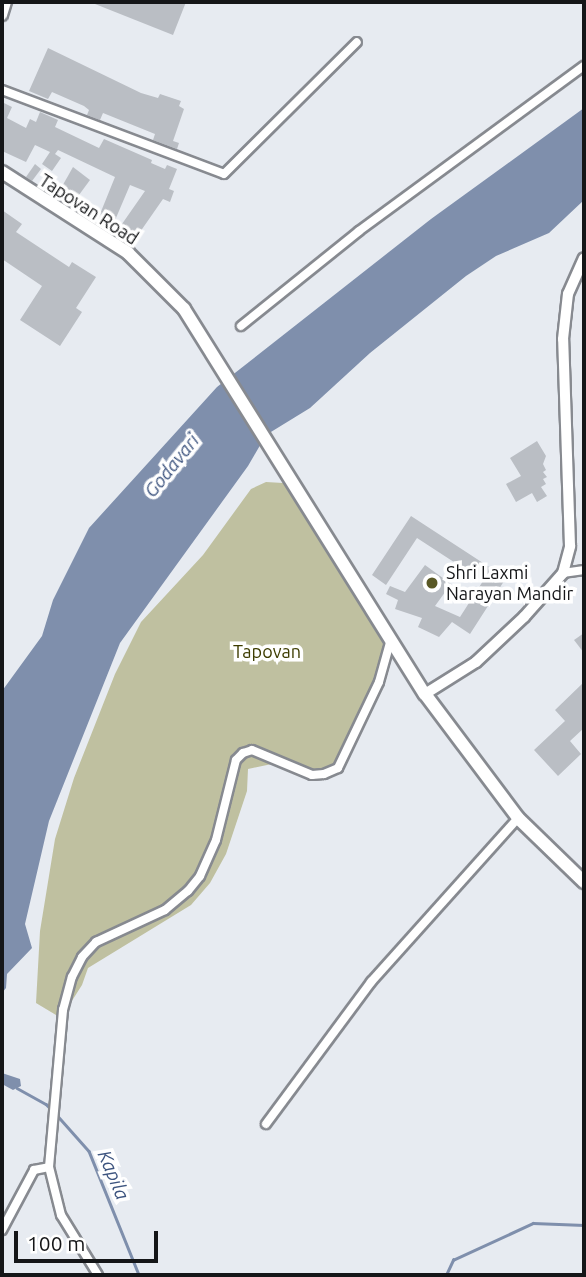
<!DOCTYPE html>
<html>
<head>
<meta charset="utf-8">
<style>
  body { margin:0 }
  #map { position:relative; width:586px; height:1277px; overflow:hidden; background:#e7ebf1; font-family:Ubuntu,sans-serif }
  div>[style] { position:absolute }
  .green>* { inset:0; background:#bfc0a0 }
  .water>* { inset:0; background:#7f8fac }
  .stream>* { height:2.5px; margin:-1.25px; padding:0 1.25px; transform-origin:1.25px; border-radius:1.25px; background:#7f8fac }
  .building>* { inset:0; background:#babec4 }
  .roads { filter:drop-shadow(2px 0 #878a90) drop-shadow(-2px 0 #878a90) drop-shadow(0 2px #878a90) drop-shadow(0 -2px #878a90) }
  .minor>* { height:8px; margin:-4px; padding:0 4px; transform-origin:4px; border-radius:4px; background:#fff }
  .tertiary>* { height:10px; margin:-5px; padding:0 5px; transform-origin:5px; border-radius:5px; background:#fff }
  .secondary>* { height:12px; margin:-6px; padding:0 6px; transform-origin:6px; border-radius:6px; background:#fff }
  .dots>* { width:19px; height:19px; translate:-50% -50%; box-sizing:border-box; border:4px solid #fff; border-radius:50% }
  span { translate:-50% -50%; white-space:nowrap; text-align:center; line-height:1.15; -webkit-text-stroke:7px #fff; paint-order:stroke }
  .street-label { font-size:18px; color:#151618 }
  .poi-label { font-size:18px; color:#151618 }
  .left { translate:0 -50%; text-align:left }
  .park-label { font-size:18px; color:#3d3c00 }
  .water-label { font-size:19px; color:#3d547f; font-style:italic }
  .frame { position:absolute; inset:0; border:4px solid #151618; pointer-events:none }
  .scale { position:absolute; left:14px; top:1231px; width:144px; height:32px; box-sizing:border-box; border:4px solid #151618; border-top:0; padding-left:9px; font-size:21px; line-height:24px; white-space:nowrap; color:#151618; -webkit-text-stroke:5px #fff; paint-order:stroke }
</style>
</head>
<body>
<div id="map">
  <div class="green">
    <div style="clip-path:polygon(266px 482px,283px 483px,297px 494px,386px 630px,385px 653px,358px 735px,345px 766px,334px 776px,324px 778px,286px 761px,248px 769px,247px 791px,226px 854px,210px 883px,191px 905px,88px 968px,82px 985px,61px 1018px,36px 1003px,40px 931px,55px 839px,74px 778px,115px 674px,141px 622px,203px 555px,251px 489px)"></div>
  </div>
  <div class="water">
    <div style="clip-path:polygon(584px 108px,584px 200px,549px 233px,496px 256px,466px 276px,370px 353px,310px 408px,266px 435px,248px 466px,120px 643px,49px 821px,25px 924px,32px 948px,7px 974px,6px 988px,2px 993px,2px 691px,42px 636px,53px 600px,89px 528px,217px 387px,431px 219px)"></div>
    <div style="clip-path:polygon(2px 1073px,20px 1079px,21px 1086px,13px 1090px,2px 1084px)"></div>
  </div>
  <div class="stream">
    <div style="left:17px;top:1088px;width:33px;rotate:29deg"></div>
    <div style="left:46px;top:1104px;width:8px;rotate:45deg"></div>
    <div style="left:57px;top:1115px;width:48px;rotate:48.4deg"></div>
    <div style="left:89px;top:1151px;width:134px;rotate:68deg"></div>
    <div style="left:446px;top:1275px;width:17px;rotate:-65deg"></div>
    <div style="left:453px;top:1260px;width:88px;rotate:-24.8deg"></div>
    <div style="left:533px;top:1223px;width:51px;rotate:2.2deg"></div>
  </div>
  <div class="building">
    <div style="clip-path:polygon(90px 2px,186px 2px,173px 35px)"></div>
    <div style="clip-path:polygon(48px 48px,141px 93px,158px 98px,160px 94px,181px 101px,179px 106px,184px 109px,173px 141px,179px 143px,177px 149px,153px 140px,155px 134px,103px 113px,100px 120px,87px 115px,89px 110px,84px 106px,52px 92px,48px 99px,29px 91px)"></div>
    <div style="clip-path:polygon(2px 102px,12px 107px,7px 118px,26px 128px,30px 119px,36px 122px,40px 112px,58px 120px,55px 127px,99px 148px,104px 139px,152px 160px,151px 163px,165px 169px,167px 165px,177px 169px,169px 189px,174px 191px,170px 202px,163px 199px,131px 245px,115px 234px,145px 191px,130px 185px,113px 225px,98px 219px,115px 177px,58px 150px,55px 154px,61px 158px,52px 171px,42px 164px,50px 152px,35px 145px,26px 162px,2px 151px)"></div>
    <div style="clip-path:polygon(35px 164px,41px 169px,32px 181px,26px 177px)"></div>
    <div style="clip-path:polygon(73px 167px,90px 180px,76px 199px,60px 190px)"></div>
    <div style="clip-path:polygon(2px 210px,22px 224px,16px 232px,69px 267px,72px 262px,96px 277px,76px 308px,82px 312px,60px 346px,20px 320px,42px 286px,2px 259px)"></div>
    <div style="clip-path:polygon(537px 441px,546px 456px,543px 464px,546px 470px,543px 472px,547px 477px,543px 479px,546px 484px,541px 487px,547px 496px,537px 502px,532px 493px,516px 502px,506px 484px,521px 476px,510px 458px)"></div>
    <div style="clip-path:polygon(411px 516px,506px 578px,470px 634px,452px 622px,439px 637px,418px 627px,422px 618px,395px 609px,398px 600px,386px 594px,390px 586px,405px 592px,425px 565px,451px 584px,435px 606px,460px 617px,483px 581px,417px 538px,386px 585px,372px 575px)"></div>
    <div style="clip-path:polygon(584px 633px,584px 653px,574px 640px)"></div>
    <div style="clip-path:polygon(584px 682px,584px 728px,570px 741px,581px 754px,558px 776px,534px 750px,565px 721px,555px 710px)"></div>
  </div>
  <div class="roads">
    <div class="minor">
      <div style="left:2px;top:90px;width:237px;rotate:20.7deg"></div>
      <div style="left:224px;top:174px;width:187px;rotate:-44.8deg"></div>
      <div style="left:241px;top:326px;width:151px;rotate:-38.8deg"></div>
      <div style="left:359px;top:231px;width:279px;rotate:-36.3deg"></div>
      <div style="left:563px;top:573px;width:21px;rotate:-8deg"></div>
      <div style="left:266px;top:1124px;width:177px;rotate:-53.5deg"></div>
      <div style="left:371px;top:982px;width:220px;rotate:-48.1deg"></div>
      <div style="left:2px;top:1230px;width:68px;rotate:-61.9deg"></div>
      <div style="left:34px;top:1170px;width:15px;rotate:-11deg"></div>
      <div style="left:98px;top:1275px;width:70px;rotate:-121.7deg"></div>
      <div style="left:61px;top:1215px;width:49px;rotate:-104deg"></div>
      <div style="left:49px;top:1167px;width:158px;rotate:-84.9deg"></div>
      <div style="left:63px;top:1010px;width:34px;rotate:-75deg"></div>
      <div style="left:72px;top:977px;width:22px;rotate:-63deg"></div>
      <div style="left:82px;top:957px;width:21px;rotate:-47deg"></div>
      <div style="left:96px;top:942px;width:76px;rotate:-24.9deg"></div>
      <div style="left:165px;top:910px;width:30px;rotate:-40deg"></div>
      <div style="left:188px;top:891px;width:19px;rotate:-51deg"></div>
      <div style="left:200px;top:876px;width:39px;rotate:-66deg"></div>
      <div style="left:216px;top:840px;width:82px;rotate:-76deg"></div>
      <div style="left:236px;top:760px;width:10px;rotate:-45deg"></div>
      <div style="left:243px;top:753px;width:9px;rotate:-18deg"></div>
      <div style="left:252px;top:750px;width:65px;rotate:22.6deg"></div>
      <div style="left:312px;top:775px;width:12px;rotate:-5deg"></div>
      <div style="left:324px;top:774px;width:15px;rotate:-23deg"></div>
      <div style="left:338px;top:768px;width:95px;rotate:-64.5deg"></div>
      <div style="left:379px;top:682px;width:45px;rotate:-74.4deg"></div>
    </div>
    <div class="tertiary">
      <div style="left:2px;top:15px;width:14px;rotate:-73deg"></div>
      <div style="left:425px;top:694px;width:60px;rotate:-32.1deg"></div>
      <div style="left:476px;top:662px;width:66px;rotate:-43.2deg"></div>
      <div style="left:524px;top:617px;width:59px;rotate:-48.4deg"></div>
      <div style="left:563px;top:573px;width:28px;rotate:-75deg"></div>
      <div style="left:570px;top:546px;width:207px;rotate:-91.9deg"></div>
      <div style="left:563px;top:339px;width:45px;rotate:-83.7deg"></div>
      <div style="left:568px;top:294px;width:39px;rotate:-66deg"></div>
    </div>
    <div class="secondary">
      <div style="left:2px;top:172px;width:150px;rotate:32.7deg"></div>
      <div style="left:128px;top:253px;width:79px;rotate:45deg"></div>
      <div style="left:184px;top:309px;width:454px;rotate:58deg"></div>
      <div style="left:425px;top:694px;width:155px;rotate:53.1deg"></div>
      <div style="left:518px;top:818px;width:92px;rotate:44.1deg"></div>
    </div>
  </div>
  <div class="dots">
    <div style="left:432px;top:583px;background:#595825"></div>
  </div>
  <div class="street-label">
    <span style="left:89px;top:209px;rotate:33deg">Tapovan Road</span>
  </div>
  <div class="poi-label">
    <span class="left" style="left:446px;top:583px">Shri Laxmi<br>Narayan Mandir</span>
  </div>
  <div class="park-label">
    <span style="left:267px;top:651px">Tapovan</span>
  </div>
  <div class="water-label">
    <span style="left:172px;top:466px;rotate:-51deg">Godavari</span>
    <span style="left:113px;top:1175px;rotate:67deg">Kapila</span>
  </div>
  <div class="frame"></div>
  <div class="scale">100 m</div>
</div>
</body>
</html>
